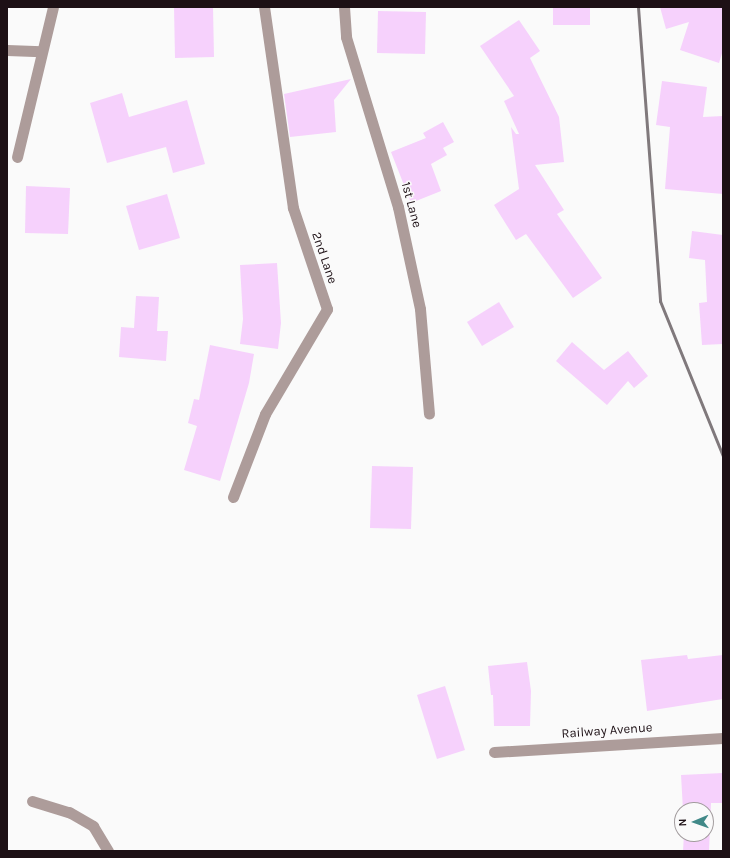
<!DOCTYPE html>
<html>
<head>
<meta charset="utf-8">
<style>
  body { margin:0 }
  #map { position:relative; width:730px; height:858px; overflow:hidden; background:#fafafa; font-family:Karla,sans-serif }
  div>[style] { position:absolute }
  .building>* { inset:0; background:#f6d1fc }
  .minor>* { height:11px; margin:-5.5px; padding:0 5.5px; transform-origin:5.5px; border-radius:5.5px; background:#ad9c9a }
  .rail>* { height:3px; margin:-1.5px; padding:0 1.5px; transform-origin:1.5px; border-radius:1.5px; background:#80797c }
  span { translate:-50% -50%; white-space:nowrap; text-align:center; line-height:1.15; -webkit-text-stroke:3px #fafafa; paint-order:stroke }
  .street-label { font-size:13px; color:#1d1015 }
  .frame { position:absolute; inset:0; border:8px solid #1d1015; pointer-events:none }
  .north { position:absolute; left:674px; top:802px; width:40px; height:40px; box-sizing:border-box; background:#fafafa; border:1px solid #a29c9e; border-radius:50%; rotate:268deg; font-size:11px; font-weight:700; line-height:16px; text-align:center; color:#1d1015 }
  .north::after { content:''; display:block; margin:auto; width:14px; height:18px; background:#418988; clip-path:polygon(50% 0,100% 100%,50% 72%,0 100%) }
</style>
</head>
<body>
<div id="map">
  <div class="building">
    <div style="clip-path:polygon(174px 7px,213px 7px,214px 57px,175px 58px)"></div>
    <div style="clip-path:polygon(553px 7px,590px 7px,590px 25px,553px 25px)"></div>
    <div style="clip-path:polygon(660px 7px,723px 7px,723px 50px,719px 63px,680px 50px,689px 22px,666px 29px)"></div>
    <div style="clip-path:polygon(378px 11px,426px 12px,425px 54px,377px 53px)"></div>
    <div style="clip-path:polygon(519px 20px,540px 51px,530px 58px,559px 117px,564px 162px,535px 165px,564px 210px,557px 214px,602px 278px,573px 298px,526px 234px,516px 240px,494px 205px,519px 189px,511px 127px,516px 134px,519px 134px,504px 101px,514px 96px,480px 46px)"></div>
    <div style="clip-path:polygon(351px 79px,334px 100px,336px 132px,290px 137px,284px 94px)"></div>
    <div style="clip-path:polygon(662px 81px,707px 87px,703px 117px,723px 116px,723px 194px,665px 189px,670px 127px,656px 125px)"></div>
    <div style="clip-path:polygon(122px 93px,129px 117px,187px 100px,205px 164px,173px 173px,166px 147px,107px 163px,90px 103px)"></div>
    <div style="clip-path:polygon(443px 122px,454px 142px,443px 148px,447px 155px,431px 164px,441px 191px,411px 203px,391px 152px,426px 138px,423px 133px)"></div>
    <div style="clip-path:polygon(26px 186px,70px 188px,68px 234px,25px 233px)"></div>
    <div style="clip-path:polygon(167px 194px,180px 238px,139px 250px,126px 206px)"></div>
    <div style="clip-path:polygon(692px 231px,723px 235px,723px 344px,702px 345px,699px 303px,707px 302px,705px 260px,689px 258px)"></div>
    <div style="clip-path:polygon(277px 263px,281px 323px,278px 349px,240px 344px,243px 319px,240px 265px)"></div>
    <div style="clip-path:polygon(136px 296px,159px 297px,157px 331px,168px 331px,166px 361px,119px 357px,121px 327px,134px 328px)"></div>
    <div style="clip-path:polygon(499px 302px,514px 327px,482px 346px,467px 322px)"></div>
    <div style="clip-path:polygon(572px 342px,604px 370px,628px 351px,648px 376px,634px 388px,628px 381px,607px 405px,556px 361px)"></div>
    <div style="clip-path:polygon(210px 345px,254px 354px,249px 383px,220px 481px,184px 470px,197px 426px,188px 423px,194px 399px,199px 400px)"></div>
    <div style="clip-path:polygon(372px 466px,413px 467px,411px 529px,370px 528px)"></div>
    <div style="clip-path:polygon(687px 655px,688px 659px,723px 655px,723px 699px,647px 711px,641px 660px)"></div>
    <div style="clip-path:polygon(527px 662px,531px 691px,530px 726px,494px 726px,493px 695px,491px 695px,488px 666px)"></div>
    <div style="clip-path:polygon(445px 686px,465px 750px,437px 759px,417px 695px)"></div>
    <div style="clip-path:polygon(723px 773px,723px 803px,711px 803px,709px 851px,683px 851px,684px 834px,706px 834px,706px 810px,683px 810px,681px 775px)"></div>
  </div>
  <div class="minor">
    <div style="left:344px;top:7px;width:30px;rotate:86deg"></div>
    <div style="left:346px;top:37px;width:178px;rotate:73deg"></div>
    <div style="left:398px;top:207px;width:104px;rotate:77.8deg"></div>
    <div style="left:420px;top:309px;width:105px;rotate:85.1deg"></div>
    <div style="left:7px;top:50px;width:34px;rotate:2deg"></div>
    <div style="left:17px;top:157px;width:154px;rotate:-76.5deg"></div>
    <div style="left:233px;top:497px;width:89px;rotate:-68.9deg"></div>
    <div style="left:265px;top:414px;width:122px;rotate:-59.4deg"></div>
    <div style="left:327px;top:309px;width:107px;rotate:-108.6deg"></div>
    <div style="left:293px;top:208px;width:203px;rotate:-98.2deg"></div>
    <div style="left:494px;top:752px;width:229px;rotate:-3.5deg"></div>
    <div style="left:32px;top:801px;width:39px;rotate:17deg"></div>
    <div style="left:69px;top:812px;width:28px;rotate:30deg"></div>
    <div style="left:93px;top:826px;width:29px;rotate:59deg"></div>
  </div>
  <div class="rail">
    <div style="left:638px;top:7px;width:295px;rotate:85.7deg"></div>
    <div style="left:660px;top:301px;width:167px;rotate:67.9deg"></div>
  </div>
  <div class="street-label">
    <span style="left:411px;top:205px;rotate:75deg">1st Lane</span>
    <span style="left:324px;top:258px;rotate:71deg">2nd Lane</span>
    <span style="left:607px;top:731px;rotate:-4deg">Railway Avenue</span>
  </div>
  <div class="frame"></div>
  <div class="north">N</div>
</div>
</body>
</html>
